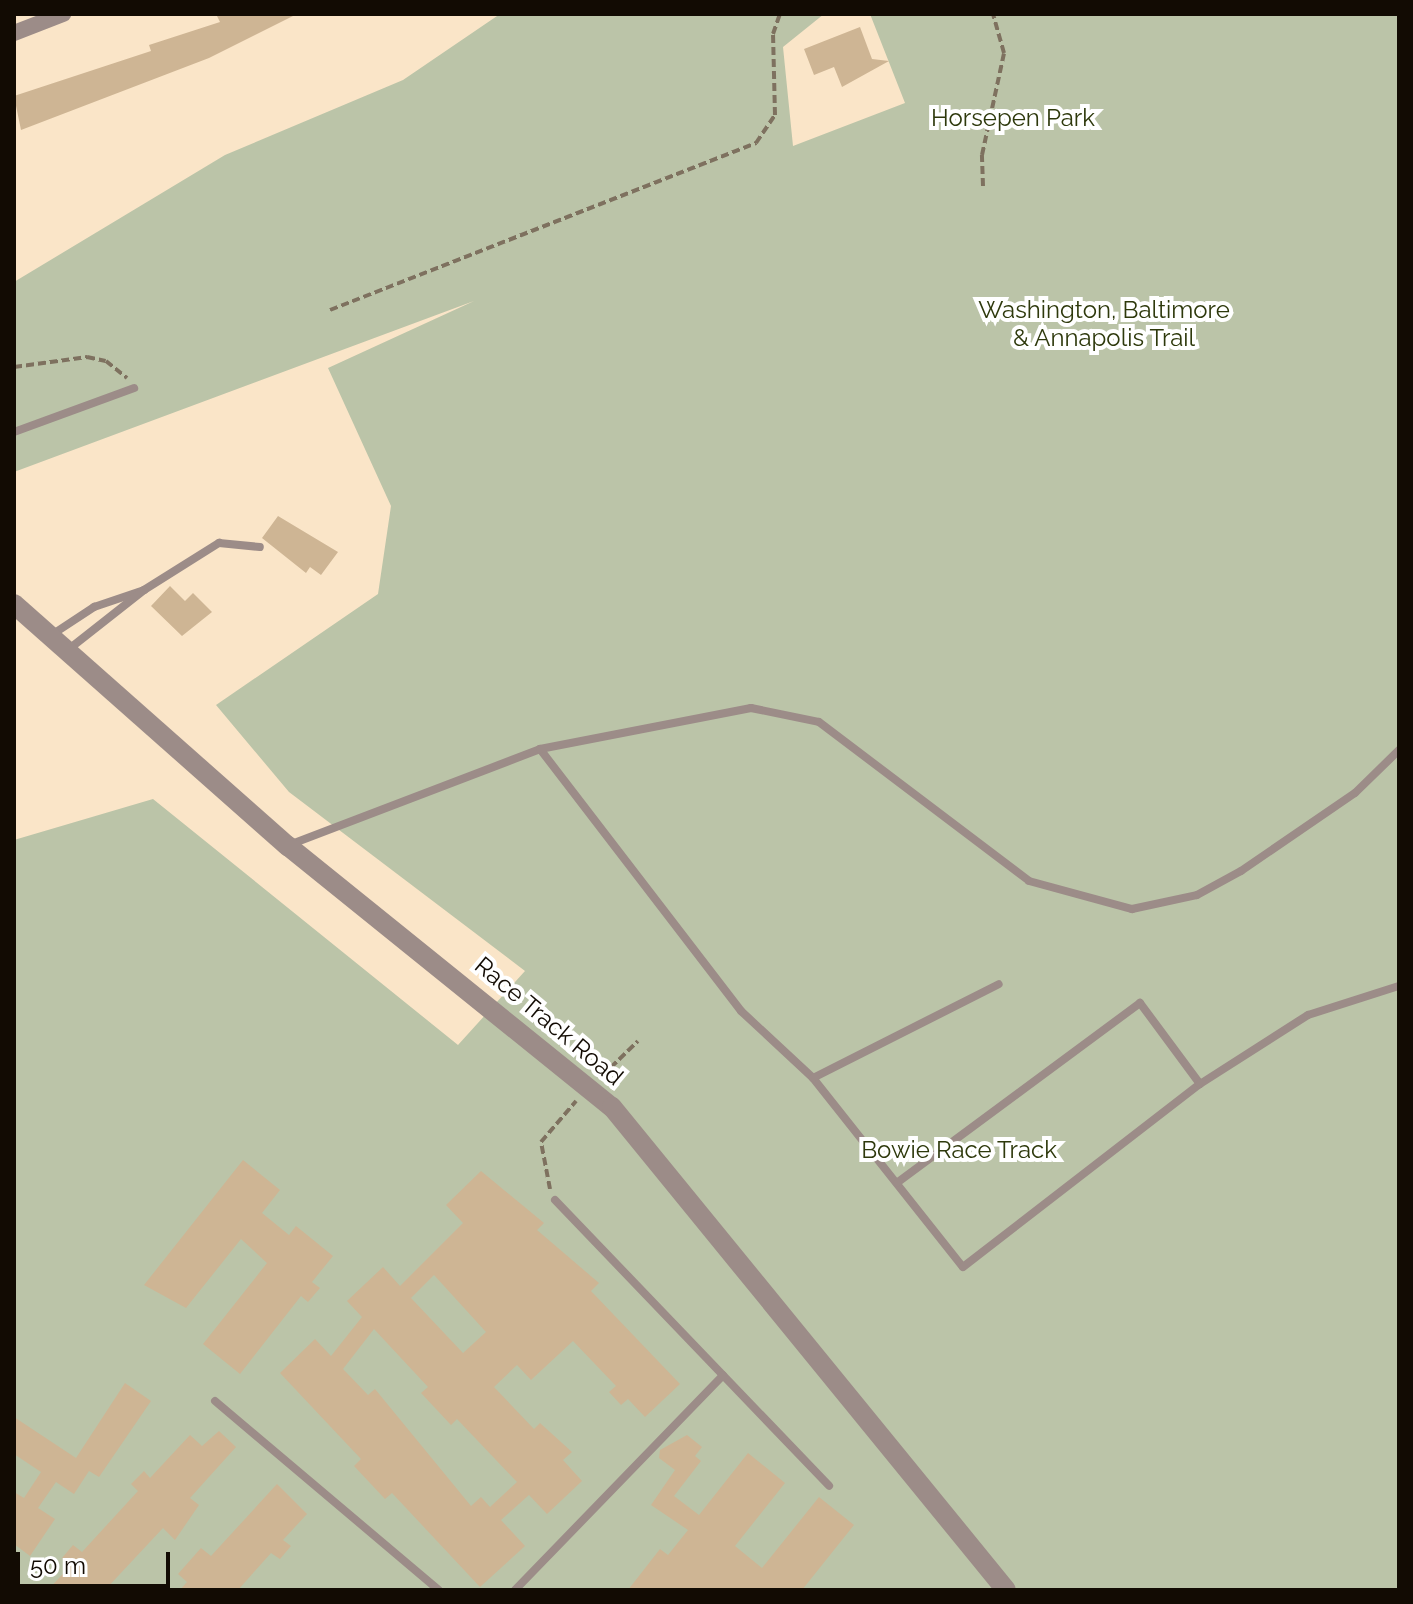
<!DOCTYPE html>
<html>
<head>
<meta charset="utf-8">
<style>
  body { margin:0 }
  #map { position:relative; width:1413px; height:1604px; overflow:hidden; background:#fae5c8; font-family:Raleway,sans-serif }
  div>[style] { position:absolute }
  .green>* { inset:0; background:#bbc4a8 }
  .building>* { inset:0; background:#ceb594 }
  .path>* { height:4px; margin-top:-2px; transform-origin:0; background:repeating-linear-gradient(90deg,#7e715f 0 8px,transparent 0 12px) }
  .service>* { height:8px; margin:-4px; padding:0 4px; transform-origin:4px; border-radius:4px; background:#9c8c88 }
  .minor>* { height:16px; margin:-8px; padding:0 8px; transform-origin:8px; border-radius:8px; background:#9c8c88 }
  .tertiary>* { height:20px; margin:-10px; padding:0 10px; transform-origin:10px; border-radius:10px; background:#9c8c88 }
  span { translate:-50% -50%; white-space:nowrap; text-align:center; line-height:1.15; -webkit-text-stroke:8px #fff; paint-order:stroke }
  .park-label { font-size:24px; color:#2e390c }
  .street-label { font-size:24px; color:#120b03 }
  .frame { position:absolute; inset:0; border:16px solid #120b03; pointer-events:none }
  .scale { position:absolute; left:16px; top:1552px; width:154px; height:36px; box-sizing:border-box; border:4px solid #120b03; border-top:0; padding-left:10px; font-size:24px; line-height:28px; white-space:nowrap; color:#120b03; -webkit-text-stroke:6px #fff; paint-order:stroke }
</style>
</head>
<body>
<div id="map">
  <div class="green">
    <div style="clip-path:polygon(500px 14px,824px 14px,783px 47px,793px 146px,905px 103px,870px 14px,1399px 14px,1399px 1590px,14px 1590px,14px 840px,153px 799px,458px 1045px,525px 971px,289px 792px,216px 705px,378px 594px,391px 506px,328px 368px,474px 301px,14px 472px,14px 282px,225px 155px,403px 80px)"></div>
  </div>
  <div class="building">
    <div style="clip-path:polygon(216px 14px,297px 14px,209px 58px,21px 130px,14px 96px,151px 51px,149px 45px,220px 22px)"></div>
    <div style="clip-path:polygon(860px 27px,872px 59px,889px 61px,842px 87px,834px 67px,814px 75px,804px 49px)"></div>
    <div style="clip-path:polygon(278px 516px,338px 552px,321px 575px,310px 567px,306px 573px,262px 538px)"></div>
    <div style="clip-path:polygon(170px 586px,185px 601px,193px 593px,212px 612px,182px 636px,151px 606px)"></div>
    <div style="clip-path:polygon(243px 1160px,280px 1190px,262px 1213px,289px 1235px,296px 1226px,333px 1256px,312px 1282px,320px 1288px,308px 1302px,301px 1296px,240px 1374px,203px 1344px,267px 1263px,241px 1239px,186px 1308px,144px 1285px)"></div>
    <div style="clip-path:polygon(evenodd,481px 1171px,544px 1223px,537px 1230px,599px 1283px,591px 1291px,680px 1384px,645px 1417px,628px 1399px,621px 1405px,609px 1392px,616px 1386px,573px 1341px,531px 1380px,517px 1365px,494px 1387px,534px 1429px,540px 1423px,572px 1452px,563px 1460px,582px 1481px,547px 1514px,529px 1495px,501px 1520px,525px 1546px,480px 1587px,392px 1493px,385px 1499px,354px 1466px,361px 1459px,280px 1373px,315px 1339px,331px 1356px,362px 1317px,347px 1301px,383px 1267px,400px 1286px,463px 1223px,446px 1205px,481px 1171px,434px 1275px,486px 1332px,463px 1353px,411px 1298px,434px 1275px,481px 1171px,374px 1329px,428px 1387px,421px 1393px,451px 1425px,457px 1419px,517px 1482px,490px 1507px,481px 1497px,471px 1506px,375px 1389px,368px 1395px,343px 1369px,374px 1329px)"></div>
    <div style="clip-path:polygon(125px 1383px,151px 1401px,99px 1477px,89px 1471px,74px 1494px,56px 1482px,38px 1508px,55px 1519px,30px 1556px,14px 1544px,14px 1492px,24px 1498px,41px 1472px,14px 1454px,14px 1417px,76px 1458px)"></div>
    <div style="clip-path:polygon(219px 1431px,236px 1447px,190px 1498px,199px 1505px,175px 1540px,163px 1528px,105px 1590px,48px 1590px,71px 1565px,62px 1558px,73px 1545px,82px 1552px,138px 1491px,131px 1484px,144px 1471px,150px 1478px,190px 1435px,202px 1446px)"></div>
    <div style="clip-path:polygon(687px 1435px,702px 1447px,695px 1456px,701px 1461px,674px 1496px,699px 1515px,748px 1453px,785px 1483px,735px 1546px,762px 1568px,819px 1497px,854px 1525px,802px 1590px,628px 1590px,660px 1549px,668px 1555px,688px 1530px,651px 1505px,675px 1470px,659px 1458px,660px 1450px)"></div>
    <div style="clip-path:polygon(277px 1484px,307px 1514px,283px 1540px,291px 1546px,280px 1559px,271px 1553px,238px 1590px,180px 1590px,187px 1582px,178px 1574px,201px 1548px,211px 1556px)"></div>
  </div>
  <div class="path">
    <div style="left:983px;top:186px;width:31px;rotate:-92deg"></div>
    <div style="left:982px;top:155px;width:104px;rotate:-77.8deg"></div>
    <div style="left:1004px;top:53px;width:41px;rotate:-105.8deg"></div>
    <div style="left:330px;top:310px;width:458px;rotate:-21.4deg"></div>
    <div style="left:756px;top:143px;width:34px;rotate:-56deg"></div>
    <div style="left:775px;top:115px;width:81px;rotate:-91.4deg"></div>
    <div style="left:773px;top:34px;width:21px;rotate:-71deg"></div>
    <div style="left:14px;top:367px;width:74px;rotate:-7.8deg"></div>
    <div style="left:87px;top:357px;width:19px;rotate:12deg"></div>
    <div style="left:106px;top:361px;width:27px;rotate:39deg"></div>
    <div style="left:602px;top:1076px;width:50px;rotate:-44.2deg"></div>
    <div style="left:550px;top:1189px;width:48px;rotate:-100.8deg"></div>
    <div style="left:541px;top:1142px;width:54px;rotate:-49.5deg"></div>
  </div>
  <div class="service">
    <div style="left:14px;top:432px;width:128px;rotate:-20.1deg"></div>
    <div style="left:144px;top:590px;width:89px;rotate:-32.1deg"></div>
    <div style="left:219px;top:543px;width:41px;rotate:5.6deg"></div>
    <div style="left:50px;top:636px;width:53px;rotate:-33.4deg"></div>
    <div style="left:94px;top:607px;width:53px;rotate:-18.8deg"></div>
    <div style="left:144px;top:590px;width:95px;rotate:141.8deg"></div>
    <div style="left:540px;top:749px;width:330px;rotate:52.5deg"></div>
    <div style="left:741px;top:1011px;width:98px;rotate:42.9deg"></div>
    <div style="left:813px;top:1078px;width:241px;rotate:51.6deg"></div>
    <div style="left:963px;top:1267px;width:299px;rotate:-37.7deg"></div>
    <div style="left:1200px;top:1084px;width:101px;rotate:-126.5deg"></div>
    <div style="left:1140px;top:1003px;width:301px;rotate:143.5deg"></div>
    <div style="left:289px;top:845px;width:269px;rotate:-20.9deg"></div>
    <div style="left:540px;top:749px;width:215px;rotate:-11deg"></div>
    <div style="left:751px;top:708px;width:69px;rotate:11.6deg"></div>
    <div style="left:819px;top:722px;width:263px;rotate:37.1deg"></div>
    <div style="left:1029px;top:881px;width:107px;rotate:15.2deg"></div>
    <div style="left:1132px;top:909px;width:66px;rotate:-12.2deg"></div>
    <div style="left:1197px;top:895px;width:50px;rotate:-28.6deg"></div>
    <div style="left:1241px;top:871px;width:138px;rotate:-34.4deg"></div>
    <div style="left:1355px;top:793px;width:62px;rotate:-44.3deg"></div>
    <div style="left:813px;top:1078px;width:208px;rotate:-26.8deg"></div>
    <div style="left:1200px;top:1084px;width:128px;rotate:-32.6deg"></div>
    <div style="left:1308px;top:1015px;width:96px;rotate:-17.7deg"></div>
    <div style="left:555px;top:1200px;width:396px;rotate:46.2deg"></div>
    <div style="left:215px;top:1401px;width:293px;rotate:40.2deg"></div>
    <div style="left:515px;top:1590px;width:299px;rotate:-45.9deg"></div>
  </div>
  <div class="minor">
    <div style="left:14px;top:33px;width:53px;rotate:-21.2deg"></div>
  </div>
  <div class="tertiary">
    <div style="left:14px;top:604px;width:366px;rotate:41.5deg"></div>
    <div style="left:288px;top:846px;width:416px;rotate:38.9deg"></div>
    <div style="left:612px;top:1107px;width:623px;rotate:50.79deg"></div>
  </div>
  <div class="park-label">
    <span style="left:1013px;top:118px">Horsepen Park</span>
    <span style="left:1104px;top:324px">Washington, Baltimore<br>&amp; Annapolis Trail</span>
    <span style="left:959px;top:1150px">Bowie Race Track</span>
  </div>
  <div class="street-label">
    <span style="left:549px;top:1021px;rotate:40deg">Race Track Road</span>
  </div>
  <div class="frame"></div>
  <div class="scale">50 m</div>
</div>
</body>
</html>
